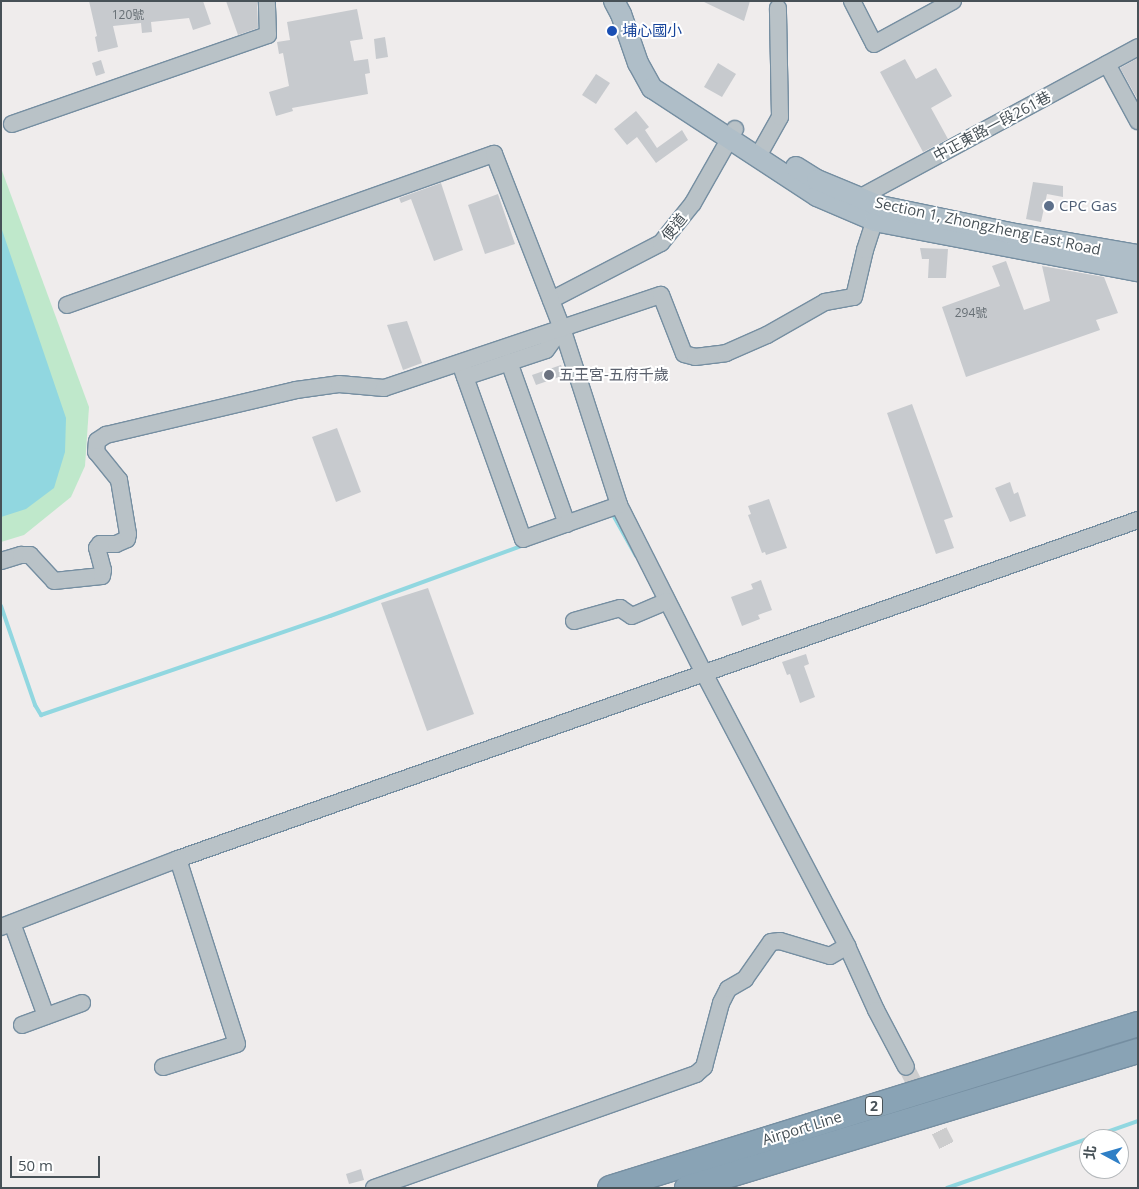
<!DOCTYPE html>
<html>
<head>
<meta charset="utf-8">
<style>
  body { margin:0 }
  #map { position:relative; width:1139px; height:1189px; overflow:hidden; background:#efecec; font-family:"Open Sans","Noto Sans TC",sans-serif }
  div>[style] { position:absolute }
  .green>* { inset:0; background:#bfe8cb }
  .water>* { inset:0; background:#91d7e0 }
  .stream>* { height:4px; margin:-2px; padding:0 2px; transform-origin:2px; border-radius:2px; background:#91d7e0 }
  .building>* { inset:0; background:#c7cace }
  .minor-tunnel>* { height:16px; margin-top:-8px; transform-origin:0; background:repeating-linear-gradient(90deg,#cdcdce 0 16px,transparent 0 24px) }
  .roads { filter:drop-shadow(1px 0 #758ea1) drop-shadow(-1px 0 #758ea1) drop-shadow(0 1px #758ea1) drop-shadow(0 -1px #758ea1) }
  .minor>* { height:16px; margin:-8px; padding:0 8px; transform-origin:8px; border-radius:8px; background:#b9c2c7 }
  .major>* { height:20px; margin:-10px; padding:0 10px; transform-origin:10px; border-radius:10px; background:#afbec8 }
  .highway>* { height:24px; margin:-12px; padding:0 12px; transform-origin:12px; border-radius:12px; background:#89a3b5 }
  .dots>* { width:14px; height:14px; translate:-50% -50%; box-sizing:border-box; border:2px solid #fff; border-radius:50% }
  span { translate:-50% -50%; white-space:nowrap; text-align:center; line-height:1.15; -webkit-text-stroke:4px #fff; paint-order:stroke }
  .number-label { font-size:12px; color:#676f75 }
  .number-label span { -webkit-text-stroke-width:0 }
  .shield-label span { padding:1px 4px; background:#fff; border:1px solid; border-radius:4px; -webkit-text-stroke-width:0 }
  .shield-label { font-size:14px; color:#475157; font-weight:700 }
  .transit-label { font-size:15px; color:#164399 }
  .left { translate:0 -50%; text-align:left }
  .street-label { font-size:15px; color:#475157 }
  .service-label { font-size:15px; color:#4e5e75 }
  .worship-label { font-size:15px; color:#5b616d }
  .frame { position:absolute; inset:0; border:2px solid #475157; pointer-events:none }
  .north { position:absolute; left:1079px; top:1129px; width:50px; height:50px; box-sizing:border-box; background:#fff; border:1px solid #b5b9bc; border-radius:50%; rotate:276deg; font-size:14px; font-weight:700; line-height:20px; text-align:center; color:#475157 }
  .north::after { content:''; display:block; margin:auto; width:18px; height:22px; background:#2f7fc6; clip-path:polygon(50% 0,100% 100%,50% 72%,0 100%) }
  .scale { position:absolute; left:10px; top:1156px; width:90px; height:22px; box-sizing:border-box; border:2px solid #475157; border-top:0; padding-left:6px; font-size:15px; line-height:18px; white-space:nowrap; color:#475157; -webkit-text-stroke:4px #fff; paint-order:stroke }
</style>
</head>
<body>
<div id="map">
  <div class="green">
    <div style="clip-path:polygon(1px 168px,89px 407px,85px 466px,71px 497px,24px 535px,1px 542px)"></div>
  </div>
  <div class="water">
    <div style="clip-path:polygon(1px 227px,66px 418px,65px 452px,54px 488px,26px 509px,1px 517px)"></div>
  </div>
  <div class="stream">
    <div style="left:611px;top:514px;width:1px;rotate:-45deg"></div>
    <div style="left:612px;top:513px;width:49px;rotate:60.8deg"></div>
    <div style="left:1px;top:606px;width:105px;rotate:71deg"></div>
    <div style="left:35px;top:705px;width:12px;rotate:59deg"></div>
    <div style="left:41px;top:715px;width:305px;rotate:-18.9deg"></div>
    <div style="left:330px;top:616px;width:207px;rotate:-20.1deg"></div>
    <div style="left:947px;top:1188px;width:202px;rotate:-19.3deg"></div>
  </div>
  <div class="building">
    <div style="clip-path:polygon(89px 1px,203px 1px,211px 24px,193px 30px,189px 18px,151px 22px,152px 32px,142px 33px,141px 23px,113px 26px,118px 47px,98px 52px,95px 37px,97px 36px)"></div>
    <div style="clip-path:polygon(226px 1px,257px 1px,258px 28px,238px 35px)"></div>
    <div style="clip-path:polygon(702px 1px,750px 1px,744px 21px)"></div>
    <div style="clip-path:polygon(357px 9px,363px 39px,350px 41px,354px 61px,368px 59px,370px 73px,365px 74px,368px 94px,292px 108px,293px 111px,276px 116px,269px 92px,289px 86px,283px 53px,279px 54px,277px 42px,290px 40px,287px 22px)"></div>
    <div style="clip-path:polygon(385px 37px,388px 57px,376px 59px,374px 39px)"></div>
    <div style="clip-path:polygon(1138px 58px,1138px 100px,1120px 68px)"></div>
    <div style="clip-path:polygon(905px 59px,916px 79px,936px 68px,952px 96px,931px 108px,948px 139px,923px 152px,880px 72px)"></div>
    <div style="clip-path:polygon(101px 60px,105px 73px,96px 76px,92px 63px)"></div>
    <div style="clip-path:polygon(718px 63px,736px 74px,722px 97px,704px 87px)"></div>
    <div style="clip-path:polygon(596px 74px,610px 83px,596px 104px,582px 95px)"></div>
    <div style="clip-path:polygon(636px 111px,649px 127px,645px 130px,657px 148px,682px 130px,688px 140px,656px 163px,637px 137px,627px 145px,614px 129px)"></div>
    <div style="clip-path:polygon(1033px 182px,1063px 186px,1063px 197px,1047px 194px,1041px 222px,1026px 219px)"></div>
    <div style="clip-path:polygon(441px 183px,463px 250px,434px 261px,411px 199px,401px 203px,399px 198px)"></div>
    <div style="clip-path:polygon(498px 194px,515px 244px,485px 254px,468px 205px)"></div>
    <div style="clip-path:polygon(920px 248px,948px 249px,946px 278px,928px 278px,929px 259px,922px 259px)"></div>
    <div style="clip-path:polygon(1006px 261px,1024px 310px,1050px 301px,1042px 266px,1104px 277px,1118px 313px,1096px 320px,1100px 330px,966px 377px,942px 307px,1000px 286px,992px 266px)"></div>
    <div style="clip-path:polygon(407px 321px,422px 363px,403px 370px,387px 325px)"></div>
    <div style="clip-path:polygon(561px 365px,565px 375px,536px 385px,532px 375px)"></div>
    <div style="clip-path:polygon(912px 404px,953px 517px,944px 520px,954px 548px,936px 554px,887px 413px)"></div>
    <div style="clip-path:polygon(337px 428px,361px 492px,336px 502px,312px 437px)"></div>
    <div style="clip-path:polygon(1010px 482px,1014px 494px,1018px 492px,1026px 516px,1010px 522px,995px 488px)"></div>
    <div style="clip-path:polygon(769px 499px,787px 548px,766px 555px,765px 552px,762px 553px,748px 515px,751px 514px,748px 506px)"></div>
    <div style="clip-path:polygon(761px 580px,772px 610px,758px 615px,760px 619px,742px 626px,731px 597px,753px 589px,751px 584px)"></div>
    <div style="clip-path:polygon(428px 588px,474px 714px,427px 731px,381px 603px)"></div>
    <div style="clip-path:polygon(806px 654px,809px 664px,804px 666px,815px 697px,800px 703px,790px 674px,787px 675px,782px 662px)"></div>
    <div style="clip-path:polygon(361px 1169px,364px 1180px,349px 1184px,346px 1174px)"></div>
  </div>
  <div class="minor-tunnel">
    <div style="left:906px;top:1067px;width:89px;rotate:62.6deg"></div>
  </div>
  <div class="roads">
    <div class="minor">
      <div style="left:852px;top:1px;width:48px;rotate:62.9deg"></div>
      <div style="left:874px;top:44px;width:90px;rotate:-28.6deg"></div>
      <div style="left:1107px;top:64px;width:65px;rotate:61.5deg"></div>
      <div style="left:12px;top:124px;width:271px;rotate:-19.2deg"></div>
      <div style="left:268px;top:35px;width:34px;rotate:-92deg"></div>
      <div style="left:757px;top:158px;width:47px;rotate:-60.7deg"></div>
      <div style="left:780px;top:117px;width:109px;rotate:-91.1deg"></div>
      <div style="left:856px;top:205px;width:8px;rotate:-67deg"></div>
      <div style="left:859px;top:198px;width:317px;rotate:-28.4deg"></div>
      <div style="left:551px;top:300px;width:124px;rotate:-27.4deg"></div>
      <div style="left:661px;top:243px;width:51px;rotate:-51.3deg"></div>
      <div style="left:693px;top:203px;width:85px;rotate:-60.4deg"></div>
      <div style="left:67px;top:305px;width:453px;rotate:-19.5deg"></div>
      <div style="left:494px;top:154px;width:187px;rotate:68.7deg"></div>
      <div style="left:562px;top:328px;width:186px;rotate:72.1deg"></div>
      <div style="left:619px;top:505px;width:191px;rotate:63.2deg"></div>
      <div style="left:705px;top:675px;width:306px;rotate:62.3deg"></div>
      <div style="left:847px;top:946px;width:70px;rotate:65.6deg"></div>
      <div style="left:876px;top:1010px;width:64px;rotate:62.2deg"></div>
      <div style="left:509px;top:362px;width:172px;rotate:70.3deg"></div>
      <div style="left:460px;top:363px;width:187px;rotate:70.3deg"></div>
      <div style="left:523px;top:539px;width:102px;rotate:-19.5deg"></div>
      <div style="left:465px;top:377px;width:85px;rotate:-18.4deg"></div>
      <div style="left:546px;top:350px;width:27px;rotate:-54deg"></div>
      <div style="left:1px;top:561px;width:21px;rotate:-17deg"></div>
      <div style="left:21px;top:555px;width:9px"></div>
      <div style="left:30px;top:555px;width:35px;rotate:47deg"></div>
      <div style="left:54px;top:581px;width:48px;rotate:-5.9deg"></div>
      <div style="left:102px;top:576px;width:6px;rotate:-81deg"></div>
      <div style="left:103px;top:570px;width:23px;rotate:-105deg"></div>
      <div style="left:97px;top:548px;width:5px;rotate:-53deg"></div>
      <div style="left:100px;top:544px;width:16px"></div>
      <div style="left:116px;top:544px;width:12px;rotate:-24deg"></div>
      <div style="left:127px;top:539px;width:5px;rotate:-79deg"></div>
      <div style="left:128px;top:534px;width:55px;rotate:-99.5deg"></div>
      <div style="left:119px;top:480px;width:36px;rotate:-129deg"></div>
      <div style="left:96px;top:452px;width:11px;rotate:-85deg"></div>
      <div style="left:97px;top:441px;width:11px;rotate:-34deg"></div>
      <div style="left:106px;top:435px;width:195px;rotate:-13.3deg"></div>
      <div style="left:296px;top:390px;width:43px;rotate:-7.9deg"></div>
      <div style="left:339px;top:384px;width:45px;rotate:5.1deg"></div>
      <div style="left:384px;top:388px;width:292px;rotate:-18.6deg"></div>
      <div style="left:661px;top:295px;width:63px;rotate:68.7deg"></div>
      <div style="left:684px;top:354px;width:11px;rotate:15deg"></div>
      <div style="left:695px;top:357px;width:31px;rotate:-7deg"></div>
      <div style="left:726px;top:353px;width:45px;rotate:-23.7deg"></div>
      <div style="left:767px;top:335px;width:67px;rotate:-29.6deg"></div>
      <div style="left:825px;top:302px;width:29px;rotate:-10deg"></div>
      <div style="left:854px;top:297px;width:48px;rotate:-76.8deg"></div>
      <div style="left:865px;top:250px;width:42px;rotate:-72deg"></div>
      <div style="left:574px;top:621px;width:48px;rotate:-15.8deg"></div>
      <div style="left:620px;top:608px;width:14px;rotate:34deg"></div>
      <div style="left:632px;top:616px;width:38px;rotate:-23deg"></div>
      <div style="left:12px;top:923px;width:99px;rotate:69.9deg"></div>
      <div style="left:1px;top:927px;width:190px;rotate:-21deg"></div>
      <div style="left:178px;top:859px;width:1018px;rotate:-19.45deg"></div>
      <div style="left:22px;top:1025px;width:64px;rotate:-20.1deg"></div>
      <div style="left:163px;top:1067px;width:77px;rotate:-17.3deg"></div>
      <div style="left:237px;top:1044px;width:194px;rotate:-107.7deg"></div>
      <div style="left:374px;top:1188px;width:342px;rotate:-19.5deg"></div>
      <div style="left:696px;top:1074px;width:11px;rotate:-41deg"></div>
      <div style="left:704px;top:1067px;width:66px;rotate:-75.1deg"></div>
      <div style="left:721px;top:1003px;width:16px;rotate:-63deg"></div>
      <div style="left:728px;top:989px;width:20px;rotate:-30deg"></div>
      <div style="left:745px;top:979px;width:45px;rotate:-54.9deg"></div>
      <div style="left:771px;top:942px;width:9px;rotate:-6deg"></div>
      <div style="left:780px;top:941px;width:52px;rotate:16.7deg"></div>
      <div style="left:830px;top:956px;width:20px;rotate:-30deg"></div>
    </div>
    <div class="major">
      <div style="left:614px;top:1px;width:15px;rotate:62deg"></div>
      <div style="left:621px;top:14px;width:52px;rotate:70.9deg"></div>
      <div style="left:638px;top:63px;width:29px;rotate:61deg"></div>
      <div style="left:652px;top:88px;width:197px;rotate:33.2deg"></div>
      <div style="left:817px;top:196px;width:63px;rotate:23.3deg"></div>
      <div style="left:875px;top:221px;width:268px;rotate:10.8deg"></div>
      <div style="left:796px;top:167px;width:25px;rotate:32deg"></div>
      <div style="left:817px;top:180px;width:68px;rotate:22.4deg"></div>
      <div style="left:880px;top:206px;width:133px;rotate:11.7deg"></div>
      <div style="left:1010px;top:233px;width:130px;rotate:9.8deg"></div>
    </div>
    <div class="highway">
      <div style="left:610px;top:1188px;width:553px;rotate:-17.26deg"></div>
      <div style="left:687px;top:1188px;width:471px;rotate:-16.9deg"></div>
    </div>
  </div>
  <div class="dots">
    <div style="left:612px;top:31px;background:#1a4fb4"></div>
    <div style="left:1049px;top:206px;background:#5c6f8a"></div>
    <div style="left:549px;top:375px;background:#6b7280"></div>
  </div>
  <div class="number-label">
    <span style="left:128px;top:15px">120號</span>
    <span style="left:971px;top:313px">294號</span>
  </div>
  <div class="shield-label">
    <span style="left:874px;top:1106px">2</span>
  </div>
  <div class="transit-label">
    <span class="left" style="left:622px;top:31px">埔心國小</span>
  </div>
  <div class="street-label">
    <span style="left:992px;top:126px;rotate:-28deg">中正東路一段261巷</span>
    <span style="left:988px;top:226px;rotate:12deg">Section 1, Zhongzheng East Road</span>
    <span style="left:674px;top:227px;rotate:-51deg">便道</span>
    <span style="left:802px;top:1128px;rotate:-17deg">Airport Line</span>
  </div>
  <div class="service-label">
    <span class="left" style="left:1059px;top:206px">CPC Gas</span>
  </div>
  <div class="worship-label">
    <span class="left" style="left:559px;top:375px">五王宮-五府千歲</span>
  </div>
  <div class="frame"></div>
  <div class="north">北</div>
  <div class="scale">50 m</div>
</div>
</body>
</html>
